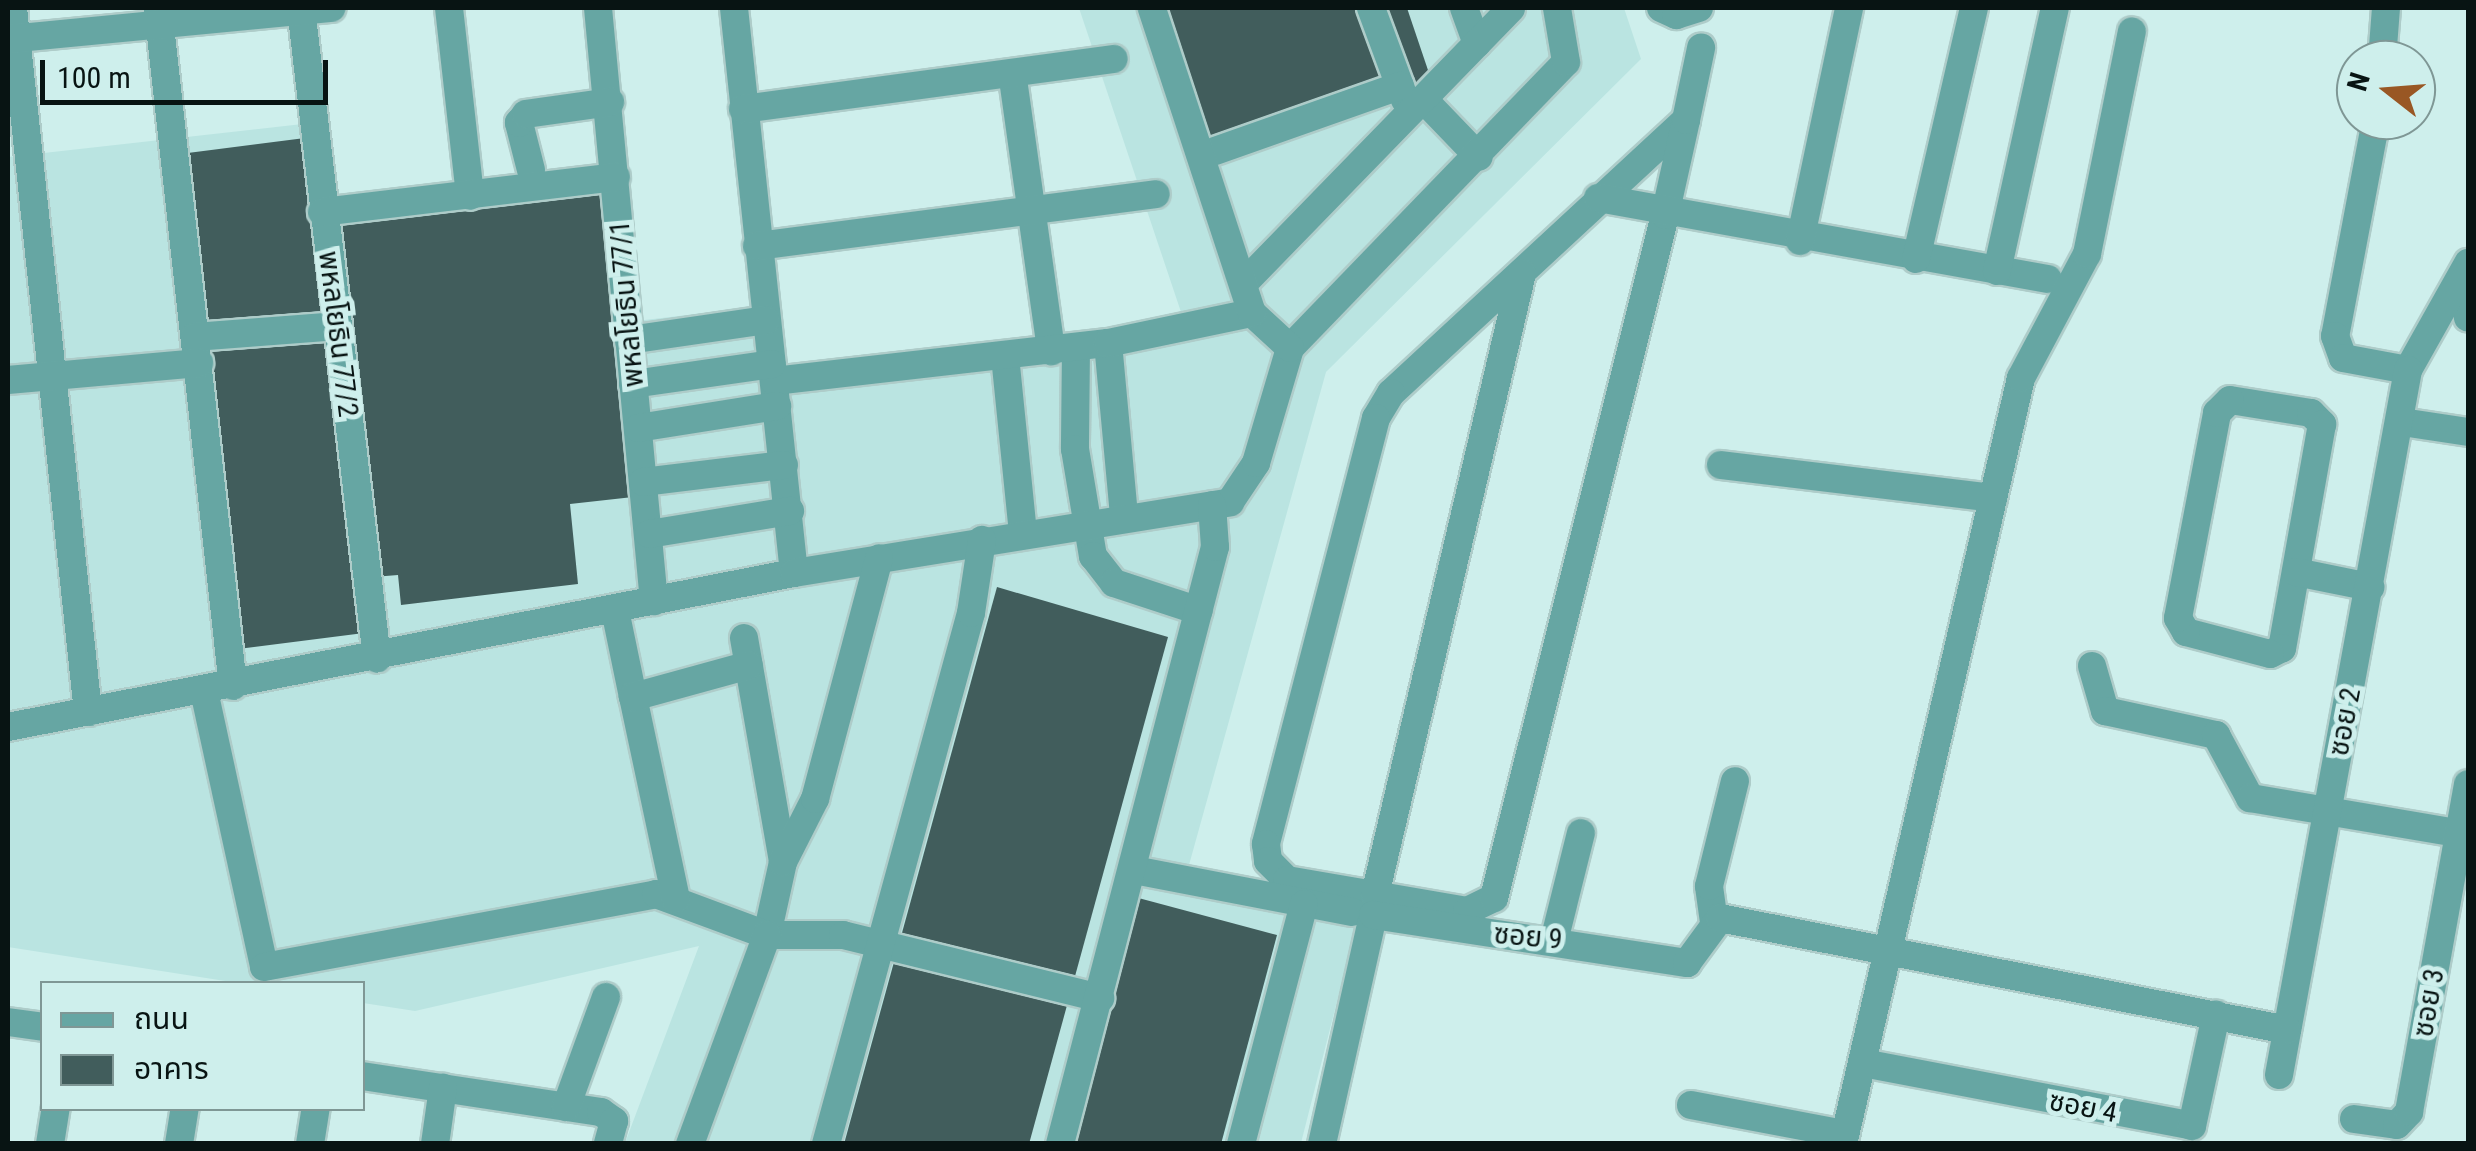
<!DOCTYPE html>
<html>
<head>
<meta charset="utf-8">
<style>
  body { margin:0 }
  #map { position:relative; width:2476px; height:1151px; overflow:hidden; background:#ceefec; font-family:"Roboto Condensed","Noto Sans Thai",sans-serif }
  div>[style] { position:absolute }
  .built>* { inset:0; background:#bae4e1 }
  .building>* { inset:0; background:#415d5c }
  .roads { filter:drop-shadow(2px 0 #aeccc9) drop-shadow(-2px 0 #aeccc9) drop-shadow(0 2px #aeccc9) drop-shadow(0 -2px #aeccc9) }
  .minor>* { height:28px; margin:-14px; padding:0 14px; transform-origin:14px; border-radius:14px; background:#66a6a3 }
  span { translate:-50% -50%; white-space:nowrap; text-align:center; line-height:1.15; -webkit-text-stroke:10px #ceefec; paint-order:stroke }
  .street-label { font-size:28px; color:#081413 }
  .frame { position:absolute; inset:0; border:10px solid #081413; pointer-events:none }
  .legend { position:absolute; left:40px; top:981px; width:325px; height:130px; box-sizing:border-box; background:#ceefec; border:2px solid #7f9795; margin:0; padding:12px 18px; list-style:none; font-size:30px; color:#081413 }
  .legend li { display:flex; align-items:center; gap:20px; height:50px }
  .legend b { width:50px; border:2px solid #7f9795 }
  .north { position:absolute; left:2336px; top:40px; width:100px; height:100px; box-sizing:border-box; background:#ceefec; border:2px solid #7f9795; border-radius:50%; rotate:287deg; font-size:28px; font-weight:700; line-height:40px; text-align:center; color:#081413 }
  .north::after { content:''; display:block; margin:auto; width:35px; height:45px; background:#995724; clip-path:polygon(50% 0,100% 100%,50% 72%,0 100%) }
  .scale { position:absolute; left:40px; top:60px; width:288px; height:45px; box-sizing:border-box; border:5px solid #081413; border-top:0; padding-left:12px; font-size:30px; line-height:35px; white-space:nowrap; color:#081413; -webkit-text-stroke:8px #ceefec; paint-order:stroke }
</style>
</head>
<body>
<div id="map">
  <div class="built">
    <div style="clip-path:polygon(1079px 8px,1624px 8px,1641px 59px,1326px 372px,1189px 865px,1363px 899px,1301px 1143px,625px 1143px,699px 946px,415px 1011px,363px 1003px,362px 984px,238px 983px,8px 947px,8px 157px,329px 121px,338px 196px,623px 169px,636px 321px,780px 304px,787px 371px,1185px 324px)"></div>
  </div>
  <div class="building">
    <div style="clip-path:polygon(1159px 8px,1407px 8px,1432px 82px,1210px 158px)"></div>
    <div style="clip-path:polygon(305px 138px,364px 633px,238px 649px,180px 154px)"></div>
    <div style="clip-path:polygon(600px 191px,633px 497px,570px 504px,578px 584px,401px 605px,398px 575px,373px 577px,334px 221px)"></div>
    <div style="clip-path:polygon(997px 587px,1168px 637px,1029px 1144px,844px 1144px)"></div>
    <div style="clip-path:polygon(1131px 896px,1277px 935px,1221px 1144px,1064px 1144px)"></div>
  </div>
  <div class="roads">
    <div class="minor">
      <div style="left:13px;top:8px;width:708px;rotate:83.92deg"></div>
      <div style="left:158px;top:8px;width:682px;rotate:83.69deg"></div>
      <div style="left:301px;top:8px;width:655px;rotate:83.34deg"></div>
      <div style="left:449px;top:8px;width:189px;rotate:83.6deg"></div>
      <div style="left:598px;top:8px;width:596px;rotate:84.61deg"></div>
      <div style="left:734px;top:8px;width:568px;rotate:83.94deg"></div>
      <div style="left:1371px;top:8px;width:98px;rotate:69.7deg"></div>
      <div style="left:1464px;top:8px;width:38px;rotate:70deg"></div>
      <div style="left:1661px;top:8px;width:17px;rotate:25deg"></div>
      <div style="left:1676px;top:15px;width:24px;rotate:-17deg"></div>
      <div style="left:8px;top:39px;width:325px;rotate:-5.5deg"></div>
      <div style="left:2382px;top:60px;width:52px;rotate:-85.6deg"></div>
      <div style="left:1013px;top:79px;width:275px;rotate:82deg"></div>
      <div style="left:1426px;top:102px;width:76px;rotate:46.1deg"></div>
      <div style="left:743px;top:109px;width:374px;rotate:-7.7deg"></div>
      <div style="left:1686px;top:120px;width:402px;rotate:137.2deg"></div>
      <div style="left:1391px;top:393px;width:29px;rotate:121deg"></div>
      <div style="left:1376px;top:418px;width:440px;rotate:104.5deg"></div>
      <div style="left:1266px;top:844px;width:17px;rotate:83deg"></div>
      <div style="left:1268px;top:861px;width:27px;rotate:45deg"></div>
      <div style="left:1287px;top:880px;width:183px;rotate:9.8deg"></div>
      <div style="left:1467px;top:911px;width:30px;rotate:-26deg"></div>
      <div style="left:1494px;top:898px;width:704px;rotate:-75.94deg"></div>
      <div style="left:1665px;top:215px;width:97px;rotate:-77.5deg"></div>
      <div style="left:1686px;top:120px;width:74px;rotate:-78.2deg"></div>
      <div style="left:2376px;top:120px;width:220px;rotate:100.7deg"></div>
      <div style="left:2335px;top:336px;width:23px;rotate:70deg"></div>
      <div style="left:2343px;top:358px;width:66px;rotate:10.5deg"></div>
      <div style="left:1215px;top:151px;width:196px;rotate:-19.4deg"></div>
      <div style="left:531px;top:170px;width:49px;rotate:-104.3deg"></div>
      <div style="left:519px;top:123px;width:11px;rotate:-52deg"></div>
      <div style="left:526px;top:114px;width:85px;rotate:-8.1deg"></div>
      <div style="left:1598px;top:198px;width:457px;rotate:10.2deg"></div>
      <div style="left:322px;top:212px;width:296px;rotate:-6.8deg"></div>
      <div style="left:1800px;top:241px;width:238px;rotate:-78.1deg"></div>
      <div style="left:757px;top:246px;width:402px;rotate:-7.4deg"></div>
      <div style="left:1916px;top:259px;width:258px;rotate:-77deg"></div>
      <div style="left:1997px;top:271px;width:269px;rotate:-77.6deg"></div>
      <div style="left:2462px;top:276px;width:42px;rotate:81.9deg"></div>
      <div style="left:1244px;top:283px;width:383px;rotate:-45.8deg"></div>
      <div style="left:195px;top:337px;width:143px;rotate:-4.4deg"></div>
      <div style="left:629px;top:340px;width:138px;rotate:-8.3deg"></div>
      <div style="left:1108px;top:343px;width:174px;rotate:84.7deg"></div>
      <div style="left:1076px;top:347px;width:102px;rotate:90.6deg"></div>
      <div style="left:1075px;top:449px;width:109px;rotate:80.5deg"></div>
      <div style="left:1093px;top:556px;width:34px;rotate:52deg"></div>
      <div style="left:1114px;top:583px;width:89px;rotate:18.2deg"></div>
      <div style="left:1290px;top:348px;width:397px;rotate:-46deg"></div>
      <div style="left:1566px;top:62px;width:55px;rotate:-99.5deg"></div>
      <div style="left:1005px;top:356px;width:177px;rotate:84.2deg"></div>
      <div style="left:2408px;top:370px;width:123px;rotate:-60.7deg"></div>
      <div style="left:8px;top:380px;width:192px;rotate:-5.1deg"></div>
      <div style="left:774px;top:381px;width:336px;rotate:-6.5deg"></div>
      <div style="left:1108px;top:343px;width:147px;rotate:-11.8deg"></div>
      <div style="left:633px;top:384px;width:140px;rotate:-8.2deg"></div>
      <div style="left:2230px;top:400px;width:82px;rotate:9.1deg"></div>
      <div style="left:2311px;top:413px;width:16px;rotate:45deg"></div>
      <div style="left:2322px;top:424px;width:228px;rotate:100.1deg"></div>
      <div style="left:2282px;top:648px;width:13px;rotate:153deg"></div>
      <div style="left:2270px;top:654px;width:87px;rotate:-165.3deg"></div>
      <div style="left:2186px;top:632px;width:16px;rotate:-120deg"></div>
      <div style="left:2178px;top:618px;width:209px;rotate:-79.2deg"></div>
      <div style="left:2217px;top:413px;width:18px;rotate:-45deg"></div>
      <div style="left:2402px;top:422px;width:67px;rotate:8.6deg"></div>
      <div style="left:638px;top:428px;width:141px;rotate:-9deg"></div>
      <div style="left:1721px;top:465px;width:274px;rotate:6.9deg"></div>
      <div style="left:643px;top:482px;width:142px;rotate:-6.9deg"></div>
      <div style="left:649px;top:534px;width:143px;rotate:-9.3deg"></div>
      <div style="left:2296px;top:572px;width:76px;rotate:11.5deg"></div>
      <div style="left:615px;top:610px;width:89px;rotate:78.3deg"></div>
      <div style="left:744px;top:638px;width:227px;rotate:80.1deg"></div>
      <div style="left:783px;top:862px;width:75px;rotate:102.4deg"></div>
      <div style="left:767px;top:935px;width:76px"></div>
      <div style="left:843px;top:935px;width:265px;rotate:13.8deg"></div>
      <div style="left:2092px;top:666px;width:47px;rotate:73.9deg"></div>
      <div style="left:2105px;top:711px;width:114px;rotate:12.2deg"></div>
      <div style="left:2216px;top:735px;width:72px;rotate:61.6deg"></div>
      <div style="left:2250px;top:798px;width:221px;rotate:9.6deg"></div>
      <div style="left:204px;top:691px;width:282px;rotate:77.7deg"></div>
      <div style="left:264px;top:967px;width:399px;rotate:-10.5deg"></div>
      <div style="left:656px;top:894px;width:118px;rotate:20.3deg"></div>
      <div style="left:767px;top:935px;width:223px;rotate:110.2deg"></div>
      <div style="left:8px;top:727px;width:801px;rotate:-11.09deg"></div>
      <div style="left:794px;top:573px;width:442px;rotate:-9.2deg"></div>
      <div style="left:1230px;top:502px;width:47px;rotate:-56.3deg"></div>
      <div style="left:1256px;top:463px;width:120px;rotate:-73.5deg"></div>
      <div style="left:1290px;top:348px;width:52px;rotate:-137.4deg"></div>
      <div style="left:1252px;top:313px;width:321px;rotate:-108.2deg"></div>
      <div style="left:783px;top:862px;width:71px;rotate:-63.1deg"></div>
      <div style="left:815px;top:799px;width:249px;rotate:-75.1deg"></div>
      <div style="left:1134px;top:870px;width:222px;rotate:10.9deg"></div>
      <div style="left:1375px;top:895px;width:639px;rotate:-76.7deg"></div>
      <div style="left:676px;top:899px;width:207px;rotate:-102deg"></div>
      <div style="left:633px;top:697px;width:120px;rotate:-15.4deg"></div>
      <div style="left:1714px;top:922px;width:36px;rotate:-98deg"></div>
      <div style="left:1709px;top:886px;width:108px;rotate:-76.1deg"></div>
      <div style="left:1555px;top:937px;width:107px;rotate:-76deg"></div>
      <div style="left:8px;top:1022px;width:34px;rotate:8deg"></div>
      <div style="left:1863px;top:1063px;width:335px;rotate:10.8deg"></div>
      <div style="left:2192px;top:1126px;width:114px;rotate:-77.8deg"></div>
      <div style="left:2279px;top:1075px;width:717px;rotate:-79.63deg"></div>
      <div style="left:362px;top:1076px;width:242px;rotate:8.6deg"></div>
      <div style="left:601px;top:1112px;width:16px;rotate:35deg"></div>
      <div style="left:614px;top:1121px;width:24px;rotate:105deg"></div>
      <div style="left:1691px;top:1105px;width:157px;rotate:10.7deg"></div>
      <div style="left:566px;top:1107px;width:117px;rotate:-70deg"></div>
      <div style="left:2354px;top:1119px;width:43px;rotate:7.9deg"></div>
      <div style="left:2397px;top:1125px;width:18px;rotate:-47deg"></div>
      <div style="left:2409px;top:1112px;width:333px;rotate:-79.8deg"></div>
      <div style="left:50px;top:1144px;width:36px;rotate:-81deg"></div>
      <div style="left:179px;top:1144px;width:36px;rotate:-81deg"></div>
      <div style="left:310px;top:1144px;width:36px;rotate:-81deg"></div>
      <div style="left:435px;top:1144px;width:57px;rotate:-81.9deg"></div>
      <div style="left:826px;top:1144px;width:550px;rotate:-74.73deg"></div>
      <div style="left:971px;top:613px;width:74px;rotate:-81.4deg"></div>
      <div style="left:1060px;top:1144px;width:617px;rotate:-75.45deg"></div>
      <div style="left:1215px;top:547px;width:42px;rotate:-94.1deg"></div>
      <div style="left:1241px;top:1144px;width:248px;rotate:-75.3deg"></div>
      <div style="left:1322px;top:1144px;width:235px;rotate:-77.4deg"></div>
      <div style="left:1373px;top:915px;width:318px;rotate:8.7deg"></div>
      <div style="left:1687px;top:963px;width:56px;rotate:-53.7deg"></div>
      <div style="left:1720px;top:918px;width:578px;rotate:11.17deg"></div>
      <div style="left:1843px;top:1144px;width:786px;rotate:-76.92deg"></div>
      <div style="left:2021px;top:378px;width:140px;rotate:-62deg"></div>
      <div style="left:2087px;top:254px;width:227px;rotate:-78.6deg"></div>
    </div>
  </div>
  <div class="street-label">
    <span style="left:627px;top:304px;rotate:-95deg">พหลโยธิน 77/1</span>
    <span style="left:338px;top:334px;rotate:83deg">พหลโยธิน 77/2</span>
    <span style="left:2345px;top:722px;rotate:-79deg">ซอย 2</span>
    <span style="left:1528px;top:937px;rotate:5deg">ซอย 9</span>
    <span style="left:2429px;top:1003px;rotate:-80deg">ซอย 3</span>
    <span style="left:2083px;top:1107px;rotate:11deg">ซอย 4</span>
  </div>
  <div class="frame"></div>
  <ul class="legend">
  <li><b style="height:12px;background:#66a6a3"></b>ถนน</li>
  <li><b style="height:28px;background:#415d5c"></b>อาคาร</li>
  </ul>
  <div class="north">N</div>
  <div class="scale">100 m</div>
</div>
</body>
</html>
